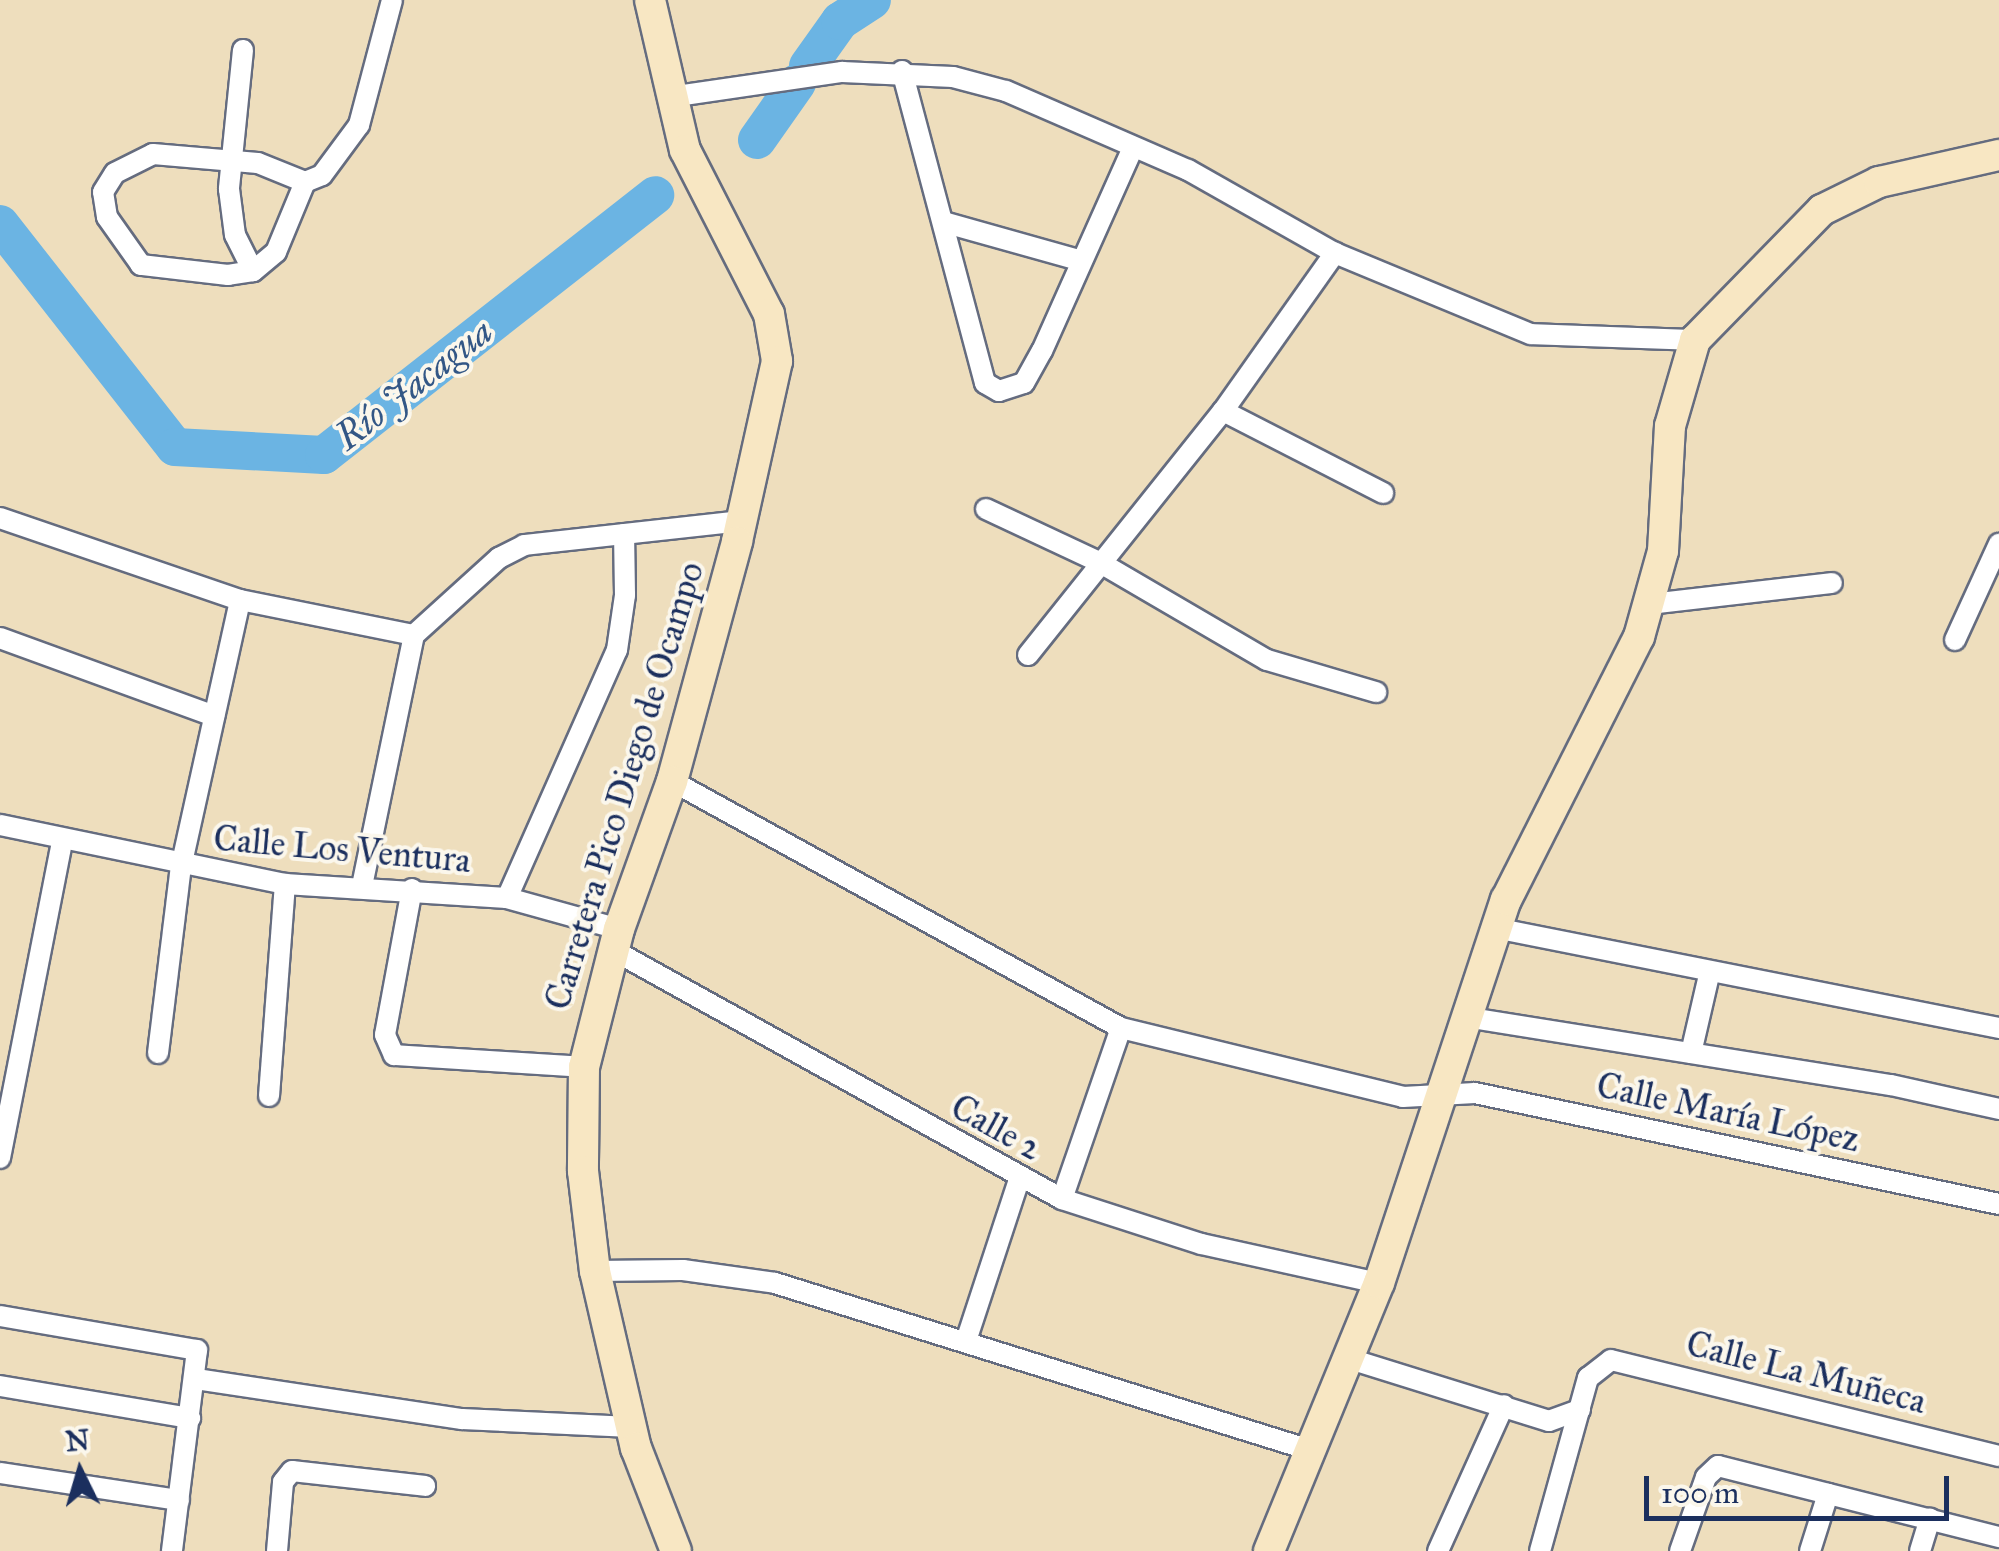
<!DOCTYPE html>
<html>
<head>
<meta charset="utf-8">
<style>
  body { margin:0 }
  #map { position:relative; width:1999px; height:1551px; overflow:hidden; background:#eedebd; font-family:"IM FELL Great Primer",serif }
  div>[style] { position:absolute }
  .river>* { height:38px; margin:-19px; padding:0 19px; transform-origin:19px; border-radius:19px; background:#6bb4e3 }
  .roads { filter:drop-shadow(2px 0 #656c7f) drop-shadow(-2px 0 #656c7f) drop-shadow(0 2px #656c7f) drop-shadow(0 -2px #656c7f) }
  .street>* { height:20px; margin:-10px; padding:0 10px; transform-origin:10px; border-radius:10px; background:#fff }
  .secondary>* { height:30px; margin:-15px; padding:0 15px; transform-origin:15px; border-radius:15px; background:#f8e7c3 }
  span { translate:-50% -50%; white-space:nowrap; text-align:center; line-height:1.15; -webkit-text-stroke:8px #fbf7ec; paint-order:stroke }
  .street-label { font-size:35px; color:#1b2f5e }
  .water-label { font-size:38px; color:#335786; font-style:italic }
  .north { position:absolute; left:30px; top:1421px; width:100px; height:100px; -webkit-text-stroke:8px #fbf7ec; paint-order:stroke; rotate:355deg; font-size:28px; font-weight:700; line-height:40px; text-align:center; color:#1b2f5e }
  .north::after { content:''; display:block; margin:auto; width:35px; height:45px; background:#1b2f5e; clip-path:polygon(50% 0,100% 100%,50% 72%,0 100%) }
  .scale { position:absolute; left:1644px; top:1476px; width:305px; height:45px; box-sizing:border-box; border:5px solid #1b2f5e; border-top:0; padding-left:12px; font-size:30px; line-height:35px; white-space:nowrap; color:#1b2f5e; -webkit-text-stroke:8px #fbf7ec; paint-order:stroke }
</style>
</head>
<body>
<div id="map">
  <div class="river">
    <div style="left:808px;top:66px;width:55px;rotate:-54.6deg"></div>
    <div style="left:840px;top:21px;width:38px;rotate:-33deg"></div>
    <div style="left:757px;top:140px;width:70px;rotate:-54.9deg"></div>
    <div style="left:0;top:224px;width:283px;rotate:51.9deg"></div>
    <div style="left:175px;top:447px;width:149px;rotate:3.1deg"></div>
    <div style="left:324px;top:455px;width:421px;rotate:-38.1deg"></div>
  </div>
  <div class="roads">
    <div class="street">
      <div style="left:243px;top:50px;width:140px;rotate:95.8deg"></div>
      <div style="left:229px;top:189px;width:46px;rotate:82.6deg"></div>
      <div style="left:235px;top:235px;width:40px;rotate:63.4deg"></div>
      <div style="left:902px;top:71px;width:323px;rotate:75.1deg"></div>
      <div style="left:985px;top:383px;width:16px;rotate:30deg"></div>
      <div style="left:999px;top:391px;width:26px;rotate:-18deg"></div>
      <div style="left:1024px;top:383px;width:37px;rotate:-61deg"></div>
      <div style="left:1042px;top:351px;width:222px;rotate:-65.9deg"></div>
      <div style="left:670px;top:97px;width:174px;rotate:-8.3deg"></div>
      <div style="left:842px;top:72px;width:111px;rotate:2.6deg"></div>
      <div style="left:953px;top:77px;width:55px;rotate:14.8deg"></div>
      <div style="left:1006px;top:91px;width:198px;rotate:23.5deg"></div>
      <div style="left:1188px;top:170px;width:169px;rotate:29.5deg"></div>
      <div style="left:1335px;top:253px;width:212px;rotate:22.5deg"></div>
      <div style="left:1531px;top:334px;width:164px;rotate:2.1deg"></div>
      <div style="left:305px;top:182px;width:76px;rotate:112.5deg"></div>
      <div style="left:276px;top:252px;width:30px;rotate:140deg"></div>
      <div style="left:253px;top:271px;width:25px;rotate:171deg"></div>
      <div style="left:228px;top:275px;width:88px;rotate:-173.4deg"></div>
      <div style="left:141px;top:265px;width:59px;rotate:-125.3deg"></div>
      <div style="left:107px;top:217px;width:25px;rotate:-99deg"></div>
      <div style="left:103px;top:192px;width:22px;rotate:-58deg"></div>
      <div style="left:115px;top:173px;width:42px;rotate:-26.6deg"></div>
      <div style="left:153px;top:154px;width:105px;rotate:4.9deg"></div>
      <div style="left:258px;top:163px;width:51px;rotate:22deg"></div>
      <div style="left:305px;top:182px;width:18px;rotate:-22deg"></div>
      <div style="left:322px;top:175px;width:62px;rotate:-53.5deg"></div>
      <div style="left:359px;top:125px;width:129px;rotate:-75.2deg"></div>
      <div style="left:943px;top:222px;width:144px;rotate:15.7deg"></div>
      <div style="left:1223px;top:411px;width:180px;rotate:27.1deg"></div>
      <div style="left:986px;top:509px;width:125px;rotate:25.1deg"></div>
      <div style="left:1099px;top:562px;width:194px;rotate:30.3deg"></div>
      <div style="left:1267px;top:660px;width:114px;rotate:16.4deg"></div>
      <div style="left:0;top:518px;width:254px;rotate:18.9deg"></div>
      <div style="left:240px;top:600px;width:177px;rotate:11.4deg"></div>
      <div style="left:1650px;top:604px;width:183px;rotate:-6.6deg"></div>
      <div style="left:0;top:638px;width:228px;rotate:20deg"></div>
      <div style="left:1955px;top:640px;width:106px;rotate:-65.4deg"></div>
      <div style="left:1028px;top:655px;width:312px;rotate:-51.4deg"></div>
      <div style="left:1223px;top:411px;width:194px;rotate:-54.7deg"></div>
      <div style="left:672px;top:781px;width:512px;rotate:28.82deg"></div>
      <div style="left:1121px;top:1028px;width:290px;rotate:13.7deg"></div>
      <div style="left:1403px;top:1097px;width:72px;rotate:-3.2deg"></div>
      <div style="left:1475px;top:1093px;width:536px;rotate:11.96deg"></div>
      <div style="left:0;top:825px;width:291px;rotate:11.7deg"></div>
      <div style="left:285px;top:884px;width:222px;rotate:3.6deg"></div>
      <div style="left:507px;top:898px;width:116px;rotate:15.5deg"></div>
      <div style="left:362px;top:886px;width:256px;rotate:-78.3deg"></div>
      <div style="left:414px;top:635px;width:115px;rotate:-42.2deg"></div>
      <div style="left:499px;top:558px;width:28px;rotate:-27deg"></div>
      <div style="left:524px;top:545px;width:218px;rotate:-6.3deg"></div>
      <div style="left:412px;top:889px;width:148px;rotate:100.5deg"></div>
      <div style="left:385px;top:1035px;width:22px;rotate:66deg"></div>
      <div style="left:394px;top:1055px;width:190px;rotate:3.6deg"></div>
      <div style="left:507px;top:898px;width:271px;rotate:-66.1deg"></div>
      <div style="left:617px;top:650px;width:56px;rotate:-81.7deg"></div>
      <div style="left:625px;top:595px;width:61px;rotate:-90.9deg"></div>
      <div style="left:1495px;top:928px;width:514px;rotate:11.22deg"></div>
      <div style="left:613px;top:950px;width:513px;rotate:29.01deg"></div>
      <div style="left:1062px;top:1199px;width:146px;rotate:17.9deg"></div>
      <div style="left:1201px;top:1244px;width:182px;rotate:12.4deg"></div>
      <div style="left:1465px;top:1017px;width:431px;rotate:9.1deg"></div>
      <div style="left:1891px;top:1085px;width:111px;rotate:12.5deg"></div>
      <div style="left:158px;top:1053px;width:187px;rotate:-83deg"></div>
      <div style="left:181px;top:867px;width:273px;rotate:-77.5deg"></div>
      <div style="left:1691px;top:1053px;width:84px;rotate:-77deg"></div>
      <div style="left:269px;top:1096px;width:213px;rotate:-85.7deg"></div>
      <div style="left:0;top:1158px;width:323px;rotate:-78.9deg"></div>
      <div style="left:1062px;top:1199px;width:181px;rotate:-71deg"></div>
      <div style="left:595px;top:1271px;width:88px;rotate:-0.7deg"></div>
      <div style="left:683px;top:1270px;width:93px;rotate:8deg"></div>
      <div style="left:775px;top:1283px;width:564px;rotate:17.34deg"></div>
      <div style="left:0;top:1316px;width:200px;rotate:9.8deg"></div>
      <div style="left:197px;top:1350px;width:203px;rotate:97.1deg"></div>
      <div style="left:966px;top:1341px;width:169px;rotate:-71.8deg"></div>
      <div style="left:1350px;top:1359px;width:208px;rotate:17.3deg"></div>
      <div style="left:1549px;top:1421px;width:33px;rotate:-20deg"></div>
      <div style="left:196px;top:1379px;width:269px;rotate:8.6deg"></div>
      <div style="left:462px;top:1419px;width:169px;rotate:2.7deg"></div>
      <div style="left:0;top:1386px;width:193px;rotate:9.6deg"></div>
      <div style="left:0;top:1473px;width:181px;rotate:8.6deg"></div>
      <div style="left:277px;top:1551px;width:69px;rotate:-85deg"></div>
      <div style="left:283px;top:1482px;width:14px;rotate:-51deg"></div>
      <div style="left:292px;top:1471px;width:134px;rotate:6.4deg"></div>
      <div style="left:1438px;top:1551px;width:160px;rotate:-65.7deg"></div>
      <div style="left:1540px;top:1551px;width:180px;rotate:-74.5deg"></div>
      <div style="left:1588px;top:1378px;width:29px;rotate:-38deg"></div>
      <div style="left:1611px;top:1360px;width:400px;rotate:13.9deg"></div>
      <div style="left:1680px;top:1551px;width:78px;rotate:-70.6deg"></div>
      <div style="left:1706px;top:1477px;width:16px;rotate:-43deg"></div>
      <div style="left:1718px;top:1466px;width:290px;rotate:14.2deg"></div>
      <div style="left:1810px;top:1551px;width:60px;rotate:-72.5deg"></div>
      <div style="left:1920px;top:1551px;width:34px;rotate:-73deg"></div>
    </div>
    <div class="secondary">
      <div style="left:650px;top:0;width:154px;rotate:76.9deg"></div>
      <div style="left:685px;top:150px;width:184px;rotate:62.9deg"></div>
      <div style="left:769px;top:314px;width:48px;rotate:80.3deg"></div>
      <div style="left:777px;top:361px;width:185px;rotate:102.5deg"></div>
      <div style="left:737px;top:542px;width:248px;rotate:105.2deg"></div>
      <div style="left:672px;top:781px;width:157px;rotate:109.7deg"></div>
      <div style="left:619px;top:929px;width:142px;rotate:104.2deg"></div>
      <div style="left:584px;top:1067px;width:104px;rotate:90.6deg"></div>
      <div style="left:583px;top:1171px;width:101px;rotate:83.2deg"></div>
      <div style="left:595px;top:1271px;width:182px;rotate:77deg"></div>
      <div style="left:636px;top:1448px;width:110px;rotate:68.8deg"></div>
      <div style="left:1269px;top:1551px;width:290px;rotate:-67.7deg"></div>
      <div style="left:1379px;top:1283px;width:404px;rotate:-71.7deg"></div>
      <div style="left:1506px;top:900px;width:295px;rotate:-63.2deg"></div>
      <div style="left:1639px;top:637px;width:89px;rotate:-74.4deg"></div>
      <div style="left:1663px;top:551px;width:125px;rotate:-86.8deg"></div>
      <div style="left:1670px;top:426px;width:90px;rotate:-73.8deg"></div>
      <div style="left:1695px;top:340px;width:182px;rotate:-45.7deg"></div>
      <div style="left:1822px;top:210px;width:64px;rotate:-26.2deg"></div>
      <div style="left:1879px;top:182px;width:123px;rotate:-12.7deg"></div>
    </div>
  </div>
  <div class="street-label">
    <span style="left:625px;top:786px;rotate:-73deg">Carretera Pico Diego de Ocampo</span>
    <span style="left:342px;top:850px;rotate:5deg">Calle Los Ventura</span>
    <span style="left:1728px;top:1113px;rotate:12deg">Calle María López</span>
    <span style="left:996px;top:1128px;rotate:29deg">Calle 2</span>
    <span style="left:1806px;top:1373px;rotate:14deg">Calle La Muñeca</span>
  </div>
  <div class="water-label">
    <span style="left:414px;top:384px;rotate:-38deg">Río Jacagua</span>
  </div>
  <div class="north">N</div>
  <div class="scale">100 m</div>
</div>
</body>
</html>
